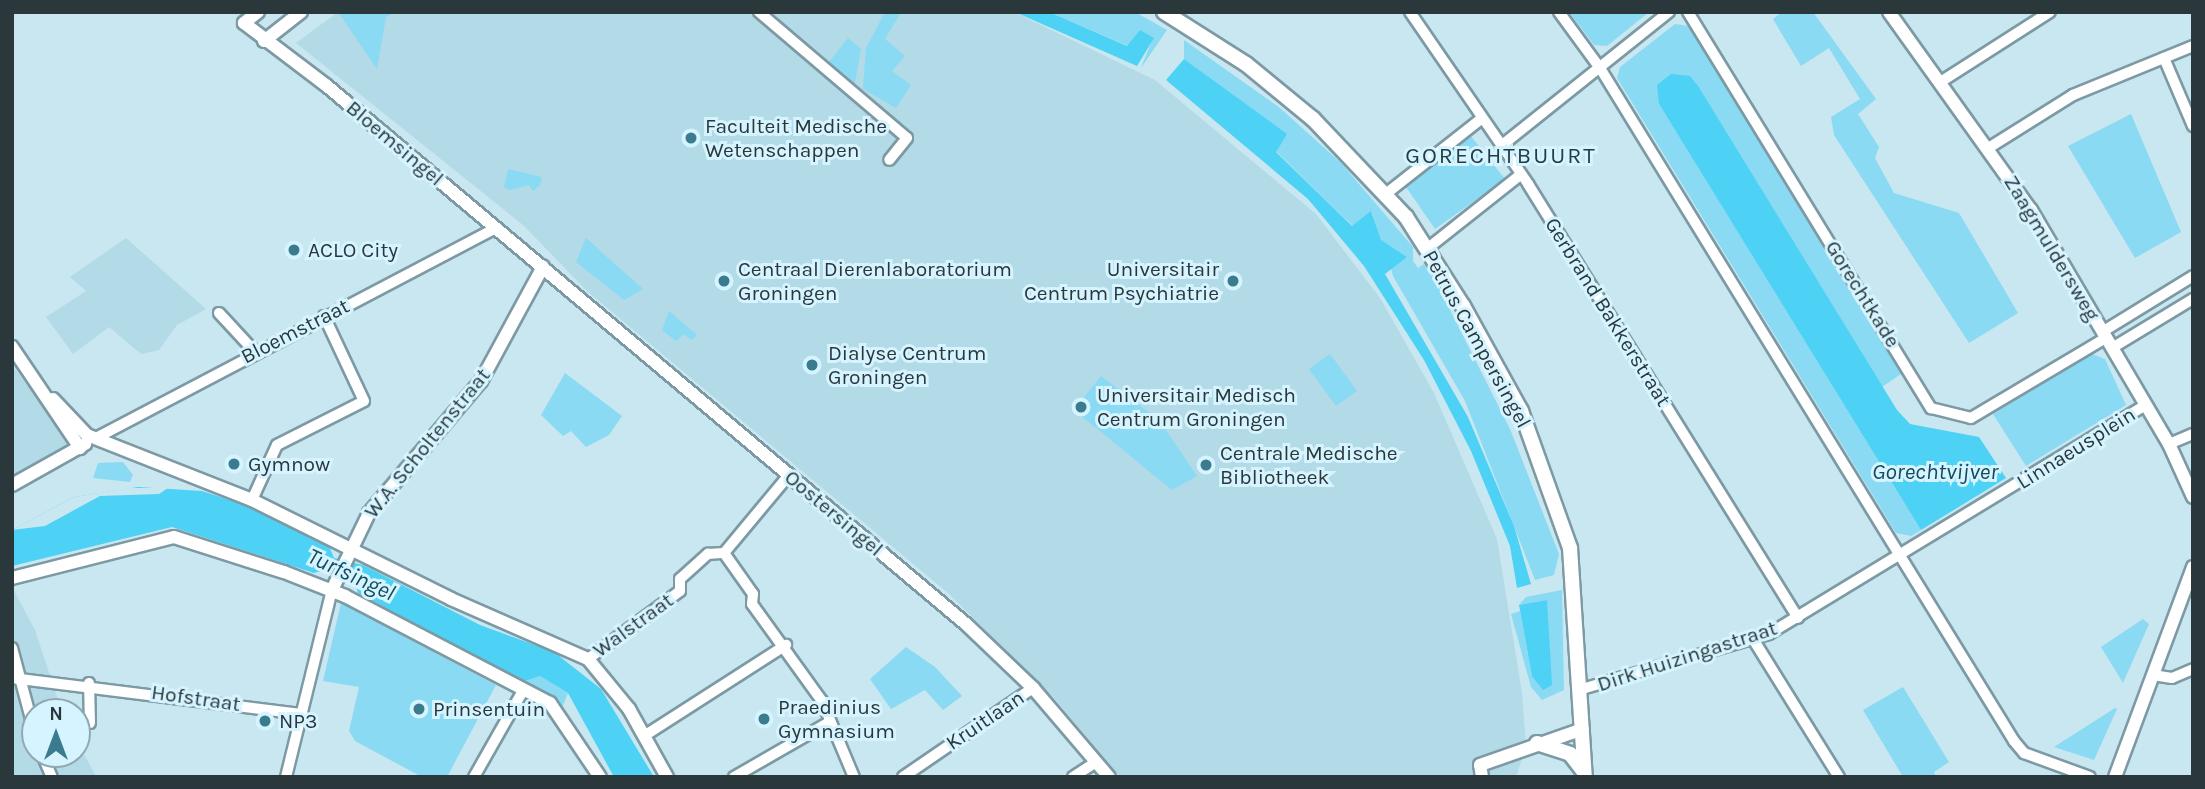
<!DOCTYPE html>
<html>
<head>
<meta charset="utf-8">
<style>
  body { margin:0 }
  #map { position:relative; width:2205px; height:789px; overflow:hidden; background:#c8e7f1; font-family:Karla,sans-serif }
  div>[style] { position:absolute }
  .built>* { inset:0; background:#b3dae7 }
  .green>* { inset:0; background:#89daf2 }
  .water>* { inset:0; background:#4dd1f4 }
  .pier>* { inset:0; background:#c8e7f1 }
  .roads { filter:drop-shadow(2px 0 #7d9aa4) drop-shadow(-2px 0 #7d9aa4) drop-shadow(0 2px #7d9aa4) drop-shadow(0 -2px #7d9aa4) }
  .minor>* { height:10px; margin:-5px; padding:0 5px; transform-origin:5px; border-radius:5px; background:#fff }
  .tertiary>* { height:12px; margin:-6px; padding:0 6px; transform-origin:6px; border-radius:6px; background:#fff }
  .secondary>* { height:14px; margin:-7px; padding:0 7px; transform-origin:7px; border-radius:7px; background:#fff }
  .dots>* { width:19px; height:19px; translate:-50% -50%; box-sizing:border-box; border:4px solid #d5f4ff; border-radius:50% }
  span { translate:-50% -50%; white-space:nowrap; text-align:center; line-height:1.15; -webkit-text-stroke:6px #d5f4ff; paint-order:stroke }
  .poi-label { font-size:21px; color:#2a373b }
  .left { translate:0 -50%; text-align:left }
  .right { translate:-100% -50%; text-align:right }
  .street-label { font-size:21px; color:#2a373b }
  .neighbourhood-label { font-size:23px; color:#223d46; letter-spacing:2px }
  .water-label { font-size:23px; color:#134b5a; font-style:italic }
  .frame { position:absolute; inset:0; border:14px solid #2a373b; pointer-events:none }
  .north { position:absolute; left:21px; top:698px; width:70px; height:70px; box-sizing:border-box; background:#d5f4ff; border:2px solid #91a8b1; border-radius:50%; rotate:0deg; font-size:19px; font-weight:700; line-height:28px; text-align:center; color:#2a373b }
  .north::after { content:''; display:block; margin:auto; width:24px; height:32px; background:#3a7b8e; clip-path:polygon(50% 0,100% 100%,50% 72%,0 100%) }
</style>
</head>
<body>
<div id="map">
  <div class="built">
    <div style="clip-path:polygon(338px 12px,1014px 12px,1155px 80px,1316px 214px,1380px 298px,1434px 393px,1497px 539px,1522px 693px,1526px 746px,1516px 777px,1120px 777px,1055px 699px,948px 593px,587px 291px,523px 225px,296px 43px)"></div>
    <div style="clip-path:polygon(126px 238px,206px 309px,177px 325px,159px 350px,141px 354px,109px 327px,73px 354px,46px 317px,86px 291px,70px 277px)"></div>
    <div style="clip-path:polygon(12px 365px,71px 444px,12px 476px)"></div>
    <div style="clip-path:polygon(12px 587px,35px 630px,62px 712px,35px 712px,35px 754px,77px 754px,77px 740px,96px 777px,12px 777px)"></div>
  </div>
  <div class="green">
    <div style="clip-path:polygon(338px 12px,395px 12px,386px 17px,377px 69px)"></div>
    <div style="clip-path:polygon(885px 12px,901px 12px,885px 39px,905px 56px,892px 71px,911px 85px,896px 108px,863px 89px,866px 48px)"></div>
    <div style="clip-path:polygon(1049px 12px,1135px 12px,1167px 30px,1141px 68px,1153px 38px,1140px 30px,1128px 46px)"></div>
    <div style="clip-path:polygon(1569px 12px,1649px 12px,1607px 46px,1594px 45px)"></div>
    <div style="clip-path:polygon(1782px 12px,1813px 12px,1876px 99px,1858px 114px,1879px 147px,1875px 158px,1894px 193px,1959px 213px,2018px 313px,1969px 343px,1834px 135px,1831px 117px,1860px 99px,1829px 48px,1801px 66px,1773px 19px)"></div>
    <div style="clip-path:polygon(1675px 24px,1689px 26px,1901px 374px,1882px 387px,1690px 76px,1659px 104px,1921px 530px,1911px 536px,1896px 533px,1617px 78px,1620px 67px)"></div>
    <div style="clip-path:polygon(848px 38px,861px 49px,855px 83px,829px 62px)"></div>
    <div style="clip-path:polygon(1184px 40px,1280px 108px,1341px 163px,1413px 247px,1413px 261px,1418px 268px,1424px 264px,1438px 286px,1510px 429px,1559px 554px,1554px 575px,1535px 580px,1465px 401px,1393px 276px,1391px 268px,1407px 257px,1380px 240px,1372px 212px,1353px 226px,1336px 210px,1276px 151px,1286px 134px,1184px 59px)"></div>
    <div style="clip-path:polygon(2131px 114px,2181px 232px,2135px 258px,2068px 146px)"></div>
    <div style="clip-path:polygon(1470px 135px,1505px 179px,1435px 229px,1406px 187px)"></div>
    <div style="clip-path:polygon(508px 169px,542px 177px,540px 185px,533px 191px,529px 185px,510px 190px,504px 187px)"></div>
    <div style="clip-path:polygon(586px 238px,597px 248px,643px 289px,624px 300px,576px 262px)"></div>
    <div style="clip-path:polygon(669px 311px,697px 335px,692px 340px,683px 334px,676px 341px,662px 330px)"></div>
    <div style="clip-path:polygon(1330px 354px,1357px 391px,1336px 406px,1309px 369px)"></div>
    <div style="clip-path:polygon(2092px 354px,2105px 359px,2126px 405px,2026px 466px,1993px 414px)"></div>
    <div style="clip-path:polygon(565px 373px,622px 416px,609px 435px,586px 447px,571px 431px,563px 436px,541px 415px)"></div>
    <div style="clip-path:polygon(1101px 376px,1159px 420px,1197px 476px,1172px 490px,1074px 410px)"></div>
    <div style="clip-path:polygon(123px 462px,133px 475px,130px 482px,93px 478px,98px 463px)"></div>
    <div style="clip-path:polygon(1562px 590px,1564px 690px,1542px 700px,1531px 687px,1511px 614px,1520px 611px,1532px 676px,1547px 600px,1519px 605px,1526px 597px)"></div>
    <div style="clip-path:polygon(341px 603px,496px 685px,447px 777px,422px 777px,355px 741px,349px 731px,359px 687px,323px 681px)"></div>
    <div style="clip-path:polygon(2143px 619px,2149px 624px,2123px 683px,2101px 647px)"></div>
    <div style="clip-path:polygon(906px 647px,935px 667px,962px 696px,943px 710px,925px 690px,891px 709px,870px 679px)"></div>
    <div style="clip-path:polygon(540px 676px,568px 693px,561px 710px,525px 681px)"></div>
    <div style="clip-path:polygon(1903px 687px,1949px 762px,1934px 772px,1936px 777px,1903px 777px,1863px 710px)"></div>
    <div style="clip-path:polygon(2117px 709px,2094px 760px,2054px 747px,2115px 708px)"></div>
  </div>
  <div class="water">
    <div style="clip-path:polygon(1015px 12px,1049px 12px,1127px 46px,1140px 30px,1154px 38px,1137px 66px)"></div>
    <div style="clip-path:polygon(1184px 59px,1287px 134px,1276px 152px,1352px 226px,1371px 211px,1381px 240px,1407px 257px,1385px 274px,1468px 417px,1514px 526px,1531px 584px,1517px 588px,1510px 546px,1471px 451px,1424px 360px,1364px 266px,1308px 199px,1166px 80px)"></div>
    <div style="clip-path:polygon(1671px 74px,1690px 76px,1698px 86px,1897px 410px,1910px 424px,1979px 437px,2006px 478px,1921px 530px,1659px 104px,1657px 85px)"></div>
    <div style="clip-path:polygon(138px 487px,202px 491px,254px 508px,327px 541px,334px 558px,363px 565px,480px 625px,554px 652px,601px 689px,654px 777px,614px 777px,568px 693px,540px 676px,525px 681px,487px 662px,358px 593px,355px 582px,328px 569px,314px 573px,172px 527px,12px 566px,12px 530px,74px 497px)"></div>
    <div style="clip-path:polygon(1547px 600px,1552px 685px,1543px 690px,1532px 676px,1519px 605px)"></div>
  </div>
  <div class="pier">
    <div style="clip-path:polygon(129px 488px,168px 488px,159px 494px,100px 496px,45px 526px,12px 530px,74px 497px)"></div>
  </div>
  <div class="roads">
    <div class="minor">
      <div style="left:759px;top:12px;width:194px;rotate:40.4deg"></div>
      <div style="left:907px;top:138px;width:28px;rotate:129deg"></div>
      <div style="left:1410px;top:12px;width:209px;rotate:55.5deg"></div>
      <div style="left:1528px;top:184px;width:511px;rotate:58.11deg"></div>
      <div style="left:1559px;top:12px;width:69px;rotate:53.8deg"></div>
      <div style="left:1600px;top:68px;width:790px;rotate:58.4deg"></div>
      <div style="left:2014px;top:741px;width:16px;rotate:50deg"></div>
      <div style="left:2024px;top:753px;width:70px;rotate:20deg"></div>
      <div style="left:1688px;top:12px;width:465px;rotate:58.5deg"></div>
      <div style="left:1931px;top:408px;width:41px;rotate:14deg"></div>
      <div style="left:1971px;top:418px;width:157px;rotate:-30.7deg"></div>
      <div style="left:2164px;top:58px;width:74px;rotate:66.9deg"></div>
      <div style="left:1942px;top:81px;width:128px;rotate:-32.6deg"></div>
      <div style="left:1501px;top:146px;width:215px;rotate:-38.6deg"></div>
      <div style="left:1990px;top:147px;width:98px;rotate:-32.1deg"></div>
      <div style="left:2073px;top:95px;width:130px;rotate:-22.2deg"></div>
      <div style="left:1387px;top:193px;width:120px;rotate:-38.2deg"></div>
      <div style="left:1428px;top:248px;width:117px;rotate:-38.4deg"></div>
      <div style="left:219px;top:313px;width:53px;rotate:47.3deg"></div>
      <div style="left:2102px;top:332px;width:107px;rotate:-31.6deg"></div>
      <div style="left:2112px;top:348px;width:95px;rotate:-31.2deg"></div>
      <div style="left:96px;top:438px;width:452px;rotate:-27.7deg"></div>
      <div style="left:2169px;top:444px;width:26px;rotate:-23deg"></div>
      <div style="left:252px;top:500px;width:60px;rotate:-65.6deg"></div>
      <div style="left:277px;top:445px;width:97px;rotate:-26.8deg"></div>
      <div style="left:364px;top:401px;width:94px;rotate:-115.2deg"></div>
      <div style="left:724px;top:553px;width:50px;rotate:54.7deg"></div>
      <div style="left:753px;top:594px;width:10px;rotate:96deg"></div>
      <div style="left:752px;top:604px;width:120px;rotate:54.2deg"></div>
      <div style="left:822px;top:701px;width:82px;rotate:67.2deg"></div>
      <div style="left:1753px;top:639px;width:163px;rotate:58.1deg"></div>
      <div style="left:12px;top:648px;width:89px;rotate:75deg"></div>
      <div style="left:588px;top:659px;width:114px;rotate:-36.5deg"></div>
      <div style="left:680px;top:591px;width:12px;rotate:-90deg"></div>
      <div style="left:680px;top:579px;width:38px;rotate:-42deg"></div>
      <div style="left:708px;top:554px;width:16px;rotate:-4deg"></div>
      <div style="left:724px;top:553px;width:102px;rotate:-50.2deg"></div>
      <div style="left:2153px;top:675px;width:19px;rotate:9deg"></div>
      <div style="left:2172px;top:678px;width:23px;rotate:-23deg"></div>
      <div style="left:12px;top:678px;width:293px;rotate:7.1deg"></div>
      <div style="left:89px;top:683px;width:40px;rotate:88.6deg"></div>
      <div style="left:1582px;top:689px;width:195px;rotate:-16.4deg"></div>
      <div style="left:1769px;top:634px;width:440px;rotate:-31.3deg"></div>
      <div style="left:644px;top:736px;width:169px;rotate:-32.7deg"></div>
      <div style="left:42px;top:754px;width:25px;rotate:67deg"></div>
      <div style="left:286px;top:777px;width:193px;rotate:-76.2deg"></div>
      <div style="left:474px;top:777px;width:101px;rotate:-60.4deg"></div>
      <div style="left:734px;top:777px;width:108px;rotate:-29.9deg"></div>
      <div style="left:903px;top:777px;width:158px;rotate:-34.4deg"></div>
      <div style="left:1073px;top:777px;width:27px;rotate:-33deg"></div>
    </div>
    <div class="tertiary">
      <div style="left:258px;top:12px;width:18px;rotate:142deg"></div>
      <div style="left:244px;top:23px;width:104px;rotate:37.2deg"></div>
      <div style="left:327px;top:86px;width:835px;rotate:40.1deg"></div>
      <div style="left:966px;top:624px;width:93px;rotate:43.7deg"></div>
      <div style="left:1033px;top:688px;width:117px;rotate:49.5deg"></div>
      <div style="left:1889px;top:12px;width:244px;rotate:54.4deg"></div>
      <div style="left:2031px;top:210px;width:272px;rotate:59.5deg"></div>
      <div style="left:2169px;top:444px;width:58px;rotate:65.6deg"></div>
      <div style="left:264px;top:41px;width:47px;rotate:-38.1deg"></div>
      <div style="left:12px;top:347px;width:122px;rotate:56deg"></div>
      <div style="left:53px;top:399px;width:50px;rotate:46.6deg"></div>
      <div style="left:87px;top:435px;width:177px;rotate:21.5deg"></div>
      <div style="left:252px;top:500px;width:222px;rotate:26.4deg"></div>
      <div style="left:451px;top:599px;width:150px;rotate:23.7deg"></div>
      <div style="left:588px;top:659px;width:65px;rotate:50.6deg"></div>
      <div style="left:629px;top:709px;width:78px;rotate:60.8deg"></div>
      <div style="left:12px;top:485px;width:84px;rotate:-29.3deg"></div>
      <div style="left:12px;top:578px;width:167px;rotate:-14.2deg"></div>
      <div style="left:174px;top:537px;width:115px;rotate:17.7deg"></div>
      <div style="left:284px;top:572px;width:66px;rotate:21.5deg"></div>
      <div style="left:345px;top:596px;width:231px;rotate:27.6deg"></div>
      <div style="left:550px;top:703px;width:89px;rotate:56deg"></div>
      <div style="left:332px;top:590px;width:85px;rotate:-64.3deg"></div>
      <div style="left:369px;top:513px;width:173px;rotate:-49.7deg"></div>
      <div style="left:481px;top:381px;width:130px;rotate:-61.5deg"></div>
      <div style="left:1482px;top:777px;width:12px;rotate:-99deg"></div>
      <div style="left:1480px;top:765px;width:109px;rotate:-19.3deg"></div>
      <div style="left:2115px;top:777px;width:224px;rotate:-69.6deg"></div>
    </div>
    <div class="secondary">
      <div style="left:1164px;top:12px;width:97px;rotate:32.4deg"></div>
      <div style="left:1246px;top:64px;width:87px;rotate:39.4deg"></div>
      <div style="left:1313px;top:119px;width:135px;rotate:46.5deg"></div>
      <div style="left:1406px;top:217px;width:106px;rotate:57.4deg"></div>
      <div style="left:1463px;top:306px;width:120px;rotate:61.1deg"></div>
      <div style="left:1521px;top:411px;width:145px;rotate:70.3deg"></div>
      <div style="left:1570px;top:548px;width:229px;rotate:86.3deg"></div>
      <div style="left:1537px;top:743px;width:35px;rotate:18deg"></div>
      <div style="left:1570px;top:754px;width:23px;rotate:52deg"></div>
    </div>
  </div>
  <div class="dots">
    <div style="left:691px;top:138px;background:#3a7b8e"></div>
    <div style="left:294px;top:250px;background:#3a7b8e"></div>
    <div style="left:724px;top:281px;background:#3a7b8e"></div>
    <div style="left:1233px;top:281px;background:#3a7b8e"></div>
    <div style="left:812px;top:365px;background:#3a7b8e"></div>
    <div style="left:1081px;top:407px;background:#3a7b8e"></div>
    <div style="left:234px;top:464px;background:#3a7b8e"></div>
    <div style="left:1206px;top:465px;background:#3a7b8e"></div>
    <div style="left:419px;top:709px;background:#3a7b8e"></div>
    <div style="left:764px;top:719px;background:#3a7b8e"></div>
    <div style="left:265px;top:721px;background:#3a7b8e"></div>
  </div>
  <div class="poi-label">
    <span class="left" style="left:705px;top:138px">Faculteit Medische<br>Wetenschappen</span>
    <span class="left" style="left:308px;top:250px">ACLO City</span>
    <span class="left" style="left:738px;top:281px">Centraal Dierenlaboratorium<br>Groningen</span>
    <span class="right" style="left:1219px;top:281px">Universitair<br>Centrum Psychiatrie</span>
    <span class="left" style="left:828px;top:365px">Dialyse Centrum<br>Groningen</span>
    <span class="left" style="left:1097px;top:407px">Universitair Medisch<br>Centrum Groningen</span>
    <span class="left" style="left:1220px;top:465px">Centrale Medische<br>Bibliotheek</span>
    <span class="left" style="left:248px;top:464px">Gymnow</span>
    <span class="left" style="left:778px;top:719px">Praedinius<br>Gymnasium</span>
    <span class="left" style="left:433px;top:709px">Prinsentuin</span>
    <span class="left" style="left:279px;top:721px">NP3</span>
  </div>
  <div class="street-label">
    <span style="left:395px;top:143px;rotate:40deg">Bloemsingel</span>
    <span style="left:2052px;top:248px;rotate:59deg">Zaagmuldersweg</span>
    <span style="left:1863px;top:294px;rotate:58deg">Gorechtkade</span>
    <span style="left:1608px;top:312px;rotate:58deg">Gerbrand Bakkerstraat</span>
    <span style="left:295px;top:331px;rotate:-27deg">Bloemstraat</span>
    <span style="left:1477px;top:339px;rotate:61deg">Petrus Campersingel</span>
    <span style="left:427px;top:443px;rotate:-51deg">W.A. Scholtenstraat</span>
    <span style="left:2076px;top:448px;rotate:-32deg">Linnaeusplein</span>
    <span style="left:834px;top:513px;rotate:40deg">Oostersingel</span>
    <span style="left:633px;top:625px;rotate:-36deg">Walstraat</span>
    <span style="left:1687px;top:656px;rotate:-18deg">Dirk Huizingastraat</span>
    <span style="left:196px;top:698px;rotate:8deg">Hofstraat</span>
    <span style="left:985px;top:720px;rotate:-34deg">Kruitlaan</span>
  </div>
  <div class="neighbourhood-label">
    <span style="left:1501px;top:156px">GORECHTBUURT</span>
  </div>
  <div class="water-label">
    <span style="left:1935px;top:472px">Gorechtvijver</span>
    <span style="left:351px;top:575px;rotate:25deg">Turfsingel</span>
  </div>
  <div class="frame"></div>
  <div class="north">N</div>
</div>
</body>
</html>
